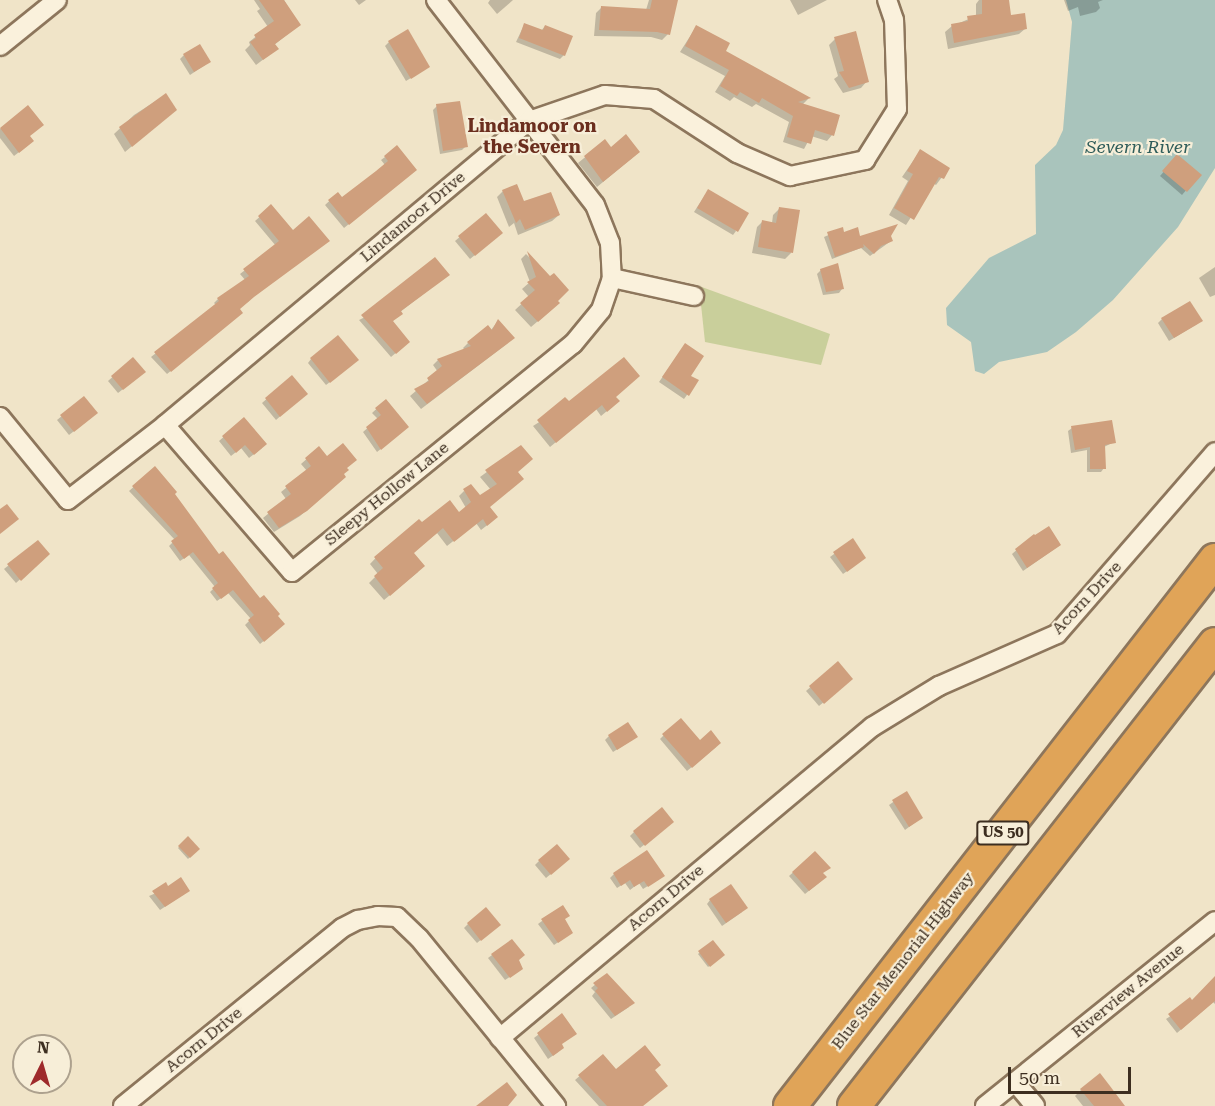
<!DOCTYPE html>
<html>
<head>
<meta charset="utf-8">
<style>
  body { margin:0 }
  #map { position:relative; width:1215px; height:1106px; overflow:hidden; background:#f0e4c8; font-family:"Roboto Serif",serif }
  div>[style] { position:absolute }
  .green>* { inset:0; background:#c9cf9b }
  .water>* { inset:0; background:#a9c4bc }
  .shadow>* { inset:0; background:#0003 }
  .building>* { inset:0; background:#cf9f7d }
  .roads { filter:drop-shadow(2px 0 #8d765c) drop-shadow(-2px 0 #8d765c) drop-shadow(0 2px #8d765c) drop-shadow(0 -2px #8d765c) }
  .minor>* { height:18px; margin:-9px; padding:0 9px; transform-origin:9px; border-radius:9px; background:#faf1dc }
  .motorway>* { height:32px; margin:-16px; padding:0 16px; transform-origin:16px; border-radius:16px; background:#e0a458 }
  span { translate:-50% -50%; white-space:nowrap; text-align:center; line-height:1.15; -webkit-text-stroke:4.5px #f7eed8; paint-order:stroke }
  .shield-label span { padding:2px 4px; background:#f7eed8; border:2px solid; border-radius:4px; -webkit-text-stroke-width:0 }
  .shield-label { font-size:15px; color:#3d2e20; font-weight:700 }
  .street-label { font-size:16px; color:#3d2e20 }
  .neighbourhood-label { font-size:18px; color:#6b2e1e; font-weight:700 }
  .water-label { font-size:18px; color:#2f5d5a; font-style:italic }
  .north { position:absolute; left:12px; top:1034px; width:60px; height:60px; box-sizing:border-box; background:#f7eed8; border:2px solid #ada18e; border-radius:50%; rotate:5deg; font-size:16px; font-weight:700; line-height:24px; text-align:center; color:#3d2e20 }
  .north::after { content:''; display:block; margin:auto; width:21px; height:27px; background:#9e2a2b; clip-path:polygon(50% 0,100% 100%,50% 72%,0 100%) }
  .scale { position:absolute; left:1008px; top:1067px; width:123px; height:27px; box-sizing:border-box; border:3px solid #3d2e20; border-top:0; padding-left:8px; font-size:18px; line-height:21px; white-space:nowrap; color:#3d2e20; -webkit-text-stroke:4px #f7eed8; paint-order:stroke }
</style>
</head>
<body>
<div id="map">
  <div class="green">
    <div style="clip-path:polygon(699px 286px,830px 334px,821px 365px,705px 342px)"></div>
  </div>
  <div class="water">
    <div style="clip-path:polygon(1066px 0,1215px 0,1215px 168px,1178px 227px,1113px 300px,1076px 332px,1047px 352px,999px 362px,984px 374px,975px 371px,971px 342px,947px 325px,946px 308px,989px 258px,1036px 234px,1035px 165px,1056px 145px,1063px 130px,1072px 22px)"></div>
  </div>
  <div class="shadow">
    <div style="clip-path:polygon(254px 0,284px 0,299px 25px,274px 45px,277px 49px,256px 65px,245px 50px,250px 45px,249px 42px,268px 27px,257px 11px,260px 9px)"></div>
    <div style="clip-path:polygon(355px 0,366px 0,359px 5px)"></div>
    <div style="clip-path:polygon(490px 0,513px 0,497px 14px,488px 3px)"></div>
    <div style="clip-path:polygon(649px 0,670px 0,668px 34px,662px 40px,651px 37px,594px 36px,596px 13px,602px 7px,646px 10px)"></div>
    <div style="clip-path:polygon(790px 0,827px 0,798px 15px)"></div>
    <div style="clip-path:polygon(979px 0,1007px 0,1010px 16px,1026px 28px,1019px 34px,948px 49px,945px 32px,952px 26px,976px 16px,976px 4px)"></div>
    <div style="clip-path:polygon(1064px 0,1103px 0,1098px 2px,1100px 8px,1096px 12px,1080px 16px,1078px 7px,1068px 11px)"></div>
    <div style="clip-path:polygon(524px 25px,541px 31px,545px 26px,564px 55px,560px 59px,516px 42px)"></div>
    <div style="clip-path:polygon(696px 27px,724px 51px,808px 99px,802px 105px,832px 135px,827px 141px,811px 136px,804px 149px,783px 142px,789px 122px,756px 104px,752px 107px,734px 97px,730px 101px,715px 92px,725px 76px,680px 52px)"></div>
    <div style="clip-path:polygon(835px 39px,867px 81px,861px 88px,843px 93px,834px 79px,838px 76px,829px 45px)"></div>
    <div style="clip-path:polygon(389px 42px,424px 70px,406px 81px,385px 46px)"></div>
    <div style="clip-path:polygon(184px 55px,205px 65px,190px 75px,180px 59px)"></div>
    <div style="clip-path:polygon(165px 95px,175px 110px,125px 152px,114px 134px,134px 115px)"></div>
    <div style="clip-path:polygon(437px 106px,466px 146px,462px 150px,440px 154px,433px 110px)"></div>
    <div style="clip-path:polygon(28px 107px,28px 145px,14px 156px,0 138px,0 129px)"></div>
    <div style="clip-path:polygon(605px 141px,611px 149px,632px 158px,597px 187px,578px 163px)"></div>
    <div style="clip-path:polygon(920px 151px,948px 169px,936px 185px,933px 183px,906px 225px,889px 215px,908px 181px,902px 177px)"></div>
    <div style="clip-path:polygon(385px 157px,411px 173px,344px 228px,325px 205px,337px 194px,342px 199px,385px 165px,381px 160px)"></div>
    <div style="clip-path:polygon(1174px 160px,1199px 175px,1182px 195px,1160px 176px)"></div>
    <div style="clip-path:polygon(503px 191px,524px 203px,559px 215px,552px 221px,518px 235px,514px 223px,509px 227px,497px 197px)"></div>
    <div style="clip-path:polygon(705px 195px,736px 231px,733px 235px,694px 212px)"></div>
    <div style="clip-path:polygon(271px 207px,293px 232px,249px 301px,238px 309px,238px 316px,167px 374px,151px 357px,216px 305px,214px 303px,218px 299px,246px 281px,240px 274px,276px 246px,255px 221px)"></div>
    <div style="clip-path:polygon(780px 208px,791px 253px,785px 259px,752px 253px,757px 227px,763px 221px,772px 223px,773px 215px)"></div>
    <div style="clip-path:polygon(486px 215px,497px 237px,470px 259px,455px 241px)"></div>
    <div style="clip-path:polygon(842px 229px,843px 234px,860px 238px,889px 236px,891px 241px,870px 256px,861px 248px,832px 259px,824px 237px)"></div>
    <div style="clip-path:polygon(526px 254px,550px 278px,552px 309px,531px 327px,515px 310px,529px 297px,522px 289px,530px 282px,521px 259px)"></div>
    <div style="clip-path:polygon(1215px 267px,1215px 295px,1210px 297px,1199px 278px)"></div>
    <div style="clip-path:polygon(821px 270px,842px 289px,839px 293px,823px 295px,817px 274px)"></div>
    <div style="clip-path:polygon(444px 278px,400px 312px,392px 322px,404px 346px,391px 357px,359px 320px)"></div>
    <div style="clip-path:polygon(1162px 319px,1197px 324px,1169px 341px,1158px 323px)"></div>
    <div style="clip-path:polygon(498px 321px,508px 343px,421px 409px,410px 396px,438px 372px,433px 365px,438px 360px,465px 350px,463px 348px,468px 343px,491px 330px)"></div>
    <div style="clip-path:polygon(682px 349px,689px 376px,697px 381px,684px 399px,659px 382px)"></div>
    <div style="clip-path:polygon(133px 359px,140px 376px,118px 393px,108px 381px)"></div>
    <div style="clip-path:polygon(311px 359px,353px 364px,326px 385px,308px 363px)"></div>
    <div style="clip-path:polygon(292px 377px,302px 397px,276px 420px,262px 403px)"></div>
    <div style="clip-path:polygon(614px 397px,613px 406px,601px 416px,596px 409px,550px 447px,533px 426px,569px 403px)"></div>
    <div style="clip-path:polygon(84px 398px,92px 417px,69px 435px,57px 420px)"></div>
    <div style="clip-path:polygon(385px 401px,403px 431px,377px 452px,363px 432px,378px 419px,372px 413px)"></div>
    <div style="clip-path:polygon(244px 419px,262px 448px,249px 458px,241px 448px,231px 456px,219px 441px)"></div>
    <div style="clip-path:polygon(1072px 428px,1114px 442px,1104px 447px,1104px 468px,1101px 472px,1087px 472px,1087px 450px,1071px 453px,1068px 431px)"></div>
    <div style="clip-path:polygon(521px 447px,517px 472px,489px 507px,490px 523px,481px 530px,476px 523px,447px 546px,437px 533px,412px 553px,418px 572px,384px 600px,369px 583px,378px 574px,370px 564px,385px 548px,422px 525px,459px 514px,466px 508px,459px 496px,464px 491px,480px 497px,491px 490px,480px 477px)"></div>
    <div style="clip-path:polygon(319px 448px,327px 458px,345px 469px,339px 482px,300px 516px,274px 532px,263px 518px,286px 499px,281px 492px,307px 471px,301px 464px)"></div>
    <div style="clip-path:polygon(155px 468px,218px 557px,279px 628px,260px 644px,245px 625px,251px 619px,228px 593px,217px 601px,210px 592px,215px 587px,189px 555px,180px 561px,169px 546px,175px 540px,129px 491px)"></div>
    <div style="clip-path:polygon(1033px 536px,1060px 545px,1023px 571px,1012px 554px)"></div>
    <div style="clip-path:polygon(853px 540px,861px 561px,843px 574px,830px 557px)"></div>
    <div style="clip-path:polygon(38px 542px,48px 554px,16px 583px,4px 569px)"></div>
    <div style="clip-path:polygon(837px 664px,847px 683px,819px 706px,806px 691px)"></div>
    <div style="clip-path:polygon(664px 735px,700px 742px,716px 747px,687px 771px,660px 739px)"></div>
    <div style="clip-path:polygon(609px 736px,632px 740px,613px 752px,605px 740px)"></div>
    <div style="clip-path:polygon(906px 793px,917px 821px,905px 830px,889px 805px)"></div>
    <div style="clip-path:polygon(668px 826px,640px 848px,630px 836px,634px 832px)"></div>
    <div style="clip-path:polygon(188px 838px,198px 849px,188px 859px,178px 848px)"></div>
    <div style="clip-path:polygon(815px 853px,822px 874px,821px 881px,805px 894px,789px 876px)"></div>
    <div style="clip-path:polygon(539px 861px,564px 863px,546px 878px,535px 865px)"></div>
    <div style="clip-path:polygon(614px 874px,659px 879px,643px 889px,639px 883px,630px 890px,625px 883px,617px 888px,610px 878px)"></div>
    <div style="clip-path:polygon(168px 888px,184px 894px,160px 910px,149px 896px)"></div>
    <div style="clip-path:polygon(710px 900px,742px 912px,722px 926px,707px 904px)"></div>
    <div style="clip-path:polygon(563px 920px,567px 936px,554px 945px,538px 924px,542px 921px)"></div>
    <div style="clip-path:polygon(468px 924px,495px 928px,477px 943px,464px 928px)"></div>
    <div style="clip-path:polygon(713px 942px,723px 955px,708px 967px,698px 954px)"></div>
    <div style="clip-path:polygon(492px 955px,518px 960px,517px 972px,505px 980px,488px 958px)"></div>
    <div style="clip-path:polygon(607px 975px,629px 1007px,611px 1019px,592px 996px,595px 992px,591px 988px)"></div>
    <div style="clip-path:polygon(1215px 981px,1215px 1004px,1213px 1002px,1177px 1033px,1166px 1019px,1192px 1002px)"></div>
    <div style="clip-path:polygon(562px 1016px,558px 1052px,548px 1059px,534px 1038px)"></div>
    <div style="clip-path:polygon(603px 1056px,616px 1071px,654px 1071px,643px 1106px,599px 1106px,575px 1080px)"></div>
    <div style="clip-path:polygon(1081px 1090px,1123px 1106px,1083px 1106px,1075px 1096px)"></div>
  </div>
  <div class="building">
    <div style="clip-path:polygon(259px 0,284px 0,301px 25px,275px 44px,279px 49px,263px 60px,250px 42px,256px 38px,254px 35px,274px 21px)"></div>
    <div style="clip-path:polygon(652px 0,678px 0,670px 35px,657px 32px,599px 30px,601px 6px,650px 9px)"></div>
    <div style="clip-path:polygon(982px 0,1009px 0,1011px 15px,1025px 13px,1027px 29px,954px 43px,951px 24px,968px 21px,967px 16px,982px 14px)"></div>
    <div style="clip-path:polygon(524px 23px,543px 30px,545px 25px,573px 36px,565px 56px,519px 38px)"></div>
    <div style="clip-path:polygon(696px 25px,730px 43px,726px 51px,811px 98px,798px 102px,840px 115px,834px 136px,815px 130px,811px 144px,787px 137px,793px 116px,762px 98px,759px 103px,740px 92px,737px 96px,720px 86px,729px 70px,685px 46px)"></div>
    <div style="clip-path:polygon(408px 29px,430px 67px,411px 79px,388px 41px)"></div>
    <div style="clip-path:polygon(856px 31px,869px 82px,849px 88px,839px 72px,844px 71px,834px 37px)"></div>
    <div style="clip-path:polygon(200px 44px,211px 62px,194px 72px,183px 54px)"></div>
    <div style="clip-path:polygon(166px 93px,177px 110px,132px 147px,119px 127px)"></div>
    <div style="clip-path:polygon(460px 101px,468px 147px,443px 151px,436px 104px)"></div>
    <div style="clip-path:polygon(28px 105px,44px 125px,30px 136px,34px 141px,19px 153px,0 128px)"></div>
    <div style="clip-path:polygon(626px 134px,640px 152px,603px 182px,584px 156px,605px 139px,611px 147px)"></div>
    <div style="clip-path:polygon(397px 145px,417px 170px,349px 225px,328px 200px,338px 192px,342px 197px,376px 171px,388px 161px,384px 156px)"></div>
    <div style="clip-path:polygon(920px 149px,950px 168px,944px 179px,939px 177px,914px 220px,894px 208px,913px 174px,907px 171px)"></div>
    <div style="clip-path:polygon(1177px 154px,1202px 175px,1187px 192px,1162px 171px)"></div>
    <div style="clip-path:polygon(517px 184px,524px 201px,551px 192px,560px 215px,525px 230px,520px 219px,516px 223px,502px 190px)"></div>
    <div style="clip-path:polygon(708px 189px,749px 213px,738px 232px,697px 208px)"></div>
    <div style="clip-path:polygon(271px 204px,293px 230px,309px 216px,330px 241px,254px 297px,240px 309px,243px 313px,171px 372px,154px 352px,219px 301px,217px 298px,249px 276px,243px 269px,279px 241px,258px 216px)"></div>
    <div style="clip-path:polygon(779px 207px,800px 210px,793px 253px,758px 247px,762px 220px,776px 223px)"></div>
    <div style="clip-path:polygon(486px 213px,503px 233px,475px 256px,458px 236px)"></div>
    <div style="clip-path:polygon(898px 224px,891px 236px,893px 241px,881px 246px,874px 254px,863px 244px,864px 247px,835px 257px,827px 232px,843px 227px,844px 232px,858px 227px,860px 236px)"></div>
    <div style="clip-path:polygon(527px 251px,550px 276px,554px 273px,569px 290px,558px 301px,560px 303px,538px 322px,520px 303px,535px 290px,527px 282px,536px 277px)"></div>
    <div style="clip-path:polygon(435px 257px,450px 275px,401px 311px,403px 314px,393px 321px,410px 342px,396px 354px,361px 315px)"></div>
    <div style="clip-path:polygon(838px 263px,844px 289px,826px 292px,820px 269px)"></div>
    <div style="clip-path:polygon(1190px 301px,1203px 321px,1174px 338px,1161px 318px)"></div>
    <div style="clip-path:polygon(498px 319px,515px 338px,427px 404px,414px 389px,429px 381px,427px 378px,442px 366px,437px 359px,471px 346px,467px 342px,488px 325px,492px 330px)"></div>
    <div style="clip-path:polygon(338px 335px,359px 360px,330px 383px,310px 358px)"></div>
    <div style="clip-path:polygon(685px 343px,704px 356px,691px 376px,699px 380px,689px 396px,662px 377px)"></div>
    <div style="clip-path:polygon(133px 357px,146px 372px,123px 390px,111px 376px)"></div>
    <div style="clip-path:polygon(624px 357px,640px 376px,616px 397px,620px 401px,607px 412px,602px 405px,556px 443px,537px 420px,565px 397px,569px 401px)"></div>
    <div style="clip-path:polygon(292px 375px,308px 394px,280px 417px,265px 398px)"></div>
    <div style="clip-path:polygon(84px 396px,98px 413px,74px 432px,60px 415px)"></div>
    <div style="clip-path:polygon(386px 399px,409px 427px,381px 450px,366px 427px,381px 415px,375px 408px)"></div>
    <div style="clip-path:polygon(244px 417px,267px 444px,254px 455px,245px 445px,236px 453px,222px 436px)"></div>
    <div style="clip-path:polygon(1112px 420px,1116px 443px,1105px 445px,1106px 469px,1090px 469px,1090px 447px,1075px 450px,1071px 426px)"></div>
    <div style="clip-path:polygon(343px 443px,357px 460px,347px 468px,349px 470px,344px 474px,346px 477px,307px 511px,279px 528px,267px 512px,291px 494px,285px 486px,311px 466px,305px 458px,319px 446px,327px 456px)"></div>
    <div style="clip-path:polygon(521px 445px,533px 459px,518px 472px,524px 479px,490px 507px,498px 517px,487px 526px,483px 519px,454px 542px,443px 528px,414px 553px,425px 566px,390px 596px,374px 576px,383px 568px,374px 557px,419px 519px,422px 522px,450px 500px,459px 512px,471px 502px,463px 489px,471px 484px,480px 495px,497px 484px,485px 470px)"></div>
    <div style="clip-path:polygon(155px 466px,177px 492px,175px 494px,219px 554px,223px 551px,260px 598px,264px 595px,280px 614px,278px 616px,285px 624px,264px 642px,248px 620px,254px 615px,233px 590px,221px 599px,212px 588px,218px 583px,193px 552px,184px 559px,171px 541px,178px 536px,132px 486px)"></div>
    <div style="clip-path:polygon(7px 504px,19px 519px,0 534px,0 509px)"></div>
    <div style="clip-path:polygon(1049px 526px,1061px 545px,1027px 568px,1015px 549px,1034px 534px,1035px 535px)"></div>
    <div style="clip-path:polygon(853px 538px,866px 558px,847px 572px,833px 552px)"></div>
    <div style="clip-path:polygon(38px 540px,50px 554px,21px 581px,7px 564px)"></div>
    <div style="clip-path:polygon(838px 661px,853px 679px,824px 704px,809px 686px)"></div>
    <div style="clip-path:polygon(681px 718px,700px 740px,711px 730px,721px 743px,692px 768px,662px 734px)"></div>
    <div style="clip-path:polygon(628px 722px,638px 737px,617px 750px,608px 735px)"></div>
    <div style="clip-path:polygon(907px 791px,923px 818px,909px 827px,892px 800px)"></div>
    <div style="clip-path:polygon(662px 807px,674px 822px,645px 846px,633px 831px)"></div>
    <div style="clip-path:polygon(188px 836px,200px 849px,190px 858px,178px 846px)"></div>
    <div style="clip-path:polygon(557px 844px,570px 859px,551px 875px,538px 860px)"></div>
    <div style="clip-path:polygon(647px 850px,665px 876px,648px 887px,644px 881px,634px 887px,630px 880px,621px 886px,613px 873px)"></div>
    <div style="clip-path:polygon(815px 851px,831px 868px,823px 873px,827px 877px,809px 891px,792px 872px)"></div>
    <div style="clip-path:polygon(181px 877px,190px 891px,165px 907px,152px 891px,166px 882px,168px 886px)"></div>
    <div style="clip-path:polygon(731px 884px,748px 908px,726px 923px,709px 899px)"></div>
    <div style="clip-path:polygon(563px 905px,570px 916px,565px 919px,573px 933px,558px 943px,541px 919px)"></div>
    <div style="clip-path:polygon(486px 907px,501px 925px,481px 941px,467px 923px)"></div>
    <div style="clip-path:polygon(512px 939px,525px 955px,519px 960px,523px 969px,510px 978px,491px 954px)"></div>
    <div style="clip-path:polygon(713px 940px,725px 955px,710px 967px,698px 951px)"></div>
    <div style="clip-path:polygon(607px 973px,635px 1003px,615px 1016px,595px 991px,598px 988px,593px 983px)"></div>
    <div style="clip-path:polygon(1215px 976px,1215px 1001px,1181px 1030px,1168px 1014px,1190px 997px,1192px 1000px)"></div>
    <div style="clip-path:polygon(562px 1013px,577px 1034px,562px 1044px,564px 1048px,553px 1056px,537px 1033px)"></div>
    <div style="clip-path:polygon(645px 1045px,661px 1065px,655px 1070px,668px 1086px,643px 1106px,607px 1106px,578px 1075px,603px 1054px,616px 1069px)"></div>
    <div style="clip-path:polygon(1100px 1073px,1110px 1086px,1125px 1106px,1094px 1106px,1080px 1089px)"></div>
    <div style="clip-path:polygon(507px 1082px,517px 1095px,508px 1106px,476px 1106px)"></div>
  </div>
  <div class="roads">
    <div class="minor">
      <div style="left:436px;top:0;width:259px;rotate:52.2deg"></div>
      <div style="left:595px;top:205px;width:41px;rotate:68.5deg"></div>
      <div style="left:610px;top:243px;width:35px;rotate:87deg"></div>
      <div style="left:612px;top:278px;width:84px;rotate:12.4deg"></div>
      <div style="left:0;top:46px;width:73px;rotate:-38.9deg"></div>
      <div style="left:0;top:417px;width:107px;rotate:50.7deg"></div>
      <div style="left:68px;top:500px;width:123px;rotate:-37.7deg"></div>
      <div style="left:165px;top:425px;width:474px;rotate:-39.9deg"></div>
      <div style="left:529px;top:121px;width:80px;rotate:-18.9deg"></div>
      <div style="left:605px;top:95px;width:49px;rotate:4.7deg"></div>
      <div style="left:654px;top:99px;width:99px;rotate:33deg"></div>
      <div style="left:737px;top:153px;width:58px;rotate:23.5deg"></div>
      <div style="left:790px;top:176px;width:77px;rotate:-12deg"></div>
      <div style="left:865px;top:160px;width:60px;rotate:-57.9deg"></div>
      <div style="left:897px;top:109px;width:89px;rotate:-91.9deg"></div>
      <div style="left:894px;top:20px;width:21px;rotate:-109deg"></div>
      <div style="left:165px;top:425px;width:194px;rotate:49.2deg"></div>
      <div style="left:292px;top:572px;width:362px;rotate:-39.1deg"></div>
      <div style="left:573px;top:344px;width:44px;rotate:-50.5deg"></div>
      <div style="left:601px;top:310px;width:34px;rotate:-71deg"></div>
      <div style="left:500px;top:1038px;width:485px;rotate:-39.9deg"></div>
      <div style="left:872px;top:727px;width:79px;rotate:-31.5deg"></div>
      <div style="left:939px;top:686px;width:129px;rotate:-23.8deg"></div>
      <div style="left:1057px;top:634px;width:241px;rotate:-49deg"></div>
      <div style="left:1015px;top:1082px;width:31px;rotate:50deg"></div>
      <div style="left:123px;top:1106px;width:282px;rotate:-39.1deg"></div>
      <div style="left:342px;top:928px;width:18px;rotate:-27deg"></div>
      <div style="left:358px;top:920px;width:20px;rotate:-11deg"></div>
      <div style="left:378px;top:916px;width:19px;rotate:3deg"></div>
      <div style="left:397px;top:917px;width:30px;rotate:44deg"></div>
      <div style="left:419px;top:938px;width:217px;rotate:50.8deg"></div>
      <div style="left:985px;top:1106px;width:295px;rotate:-38.8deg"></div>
    </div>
    <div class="motorway">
      <div style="left:790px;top:1106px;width:692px;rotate:-52.1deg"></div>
      <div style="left:854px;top:1106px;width:586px;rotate:-52deg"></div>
    </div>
  </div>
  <div class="shield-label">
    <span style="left:1003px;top:833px">US 50</span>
  </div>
  <div class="street-label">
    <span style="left:413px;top:217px;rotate:-40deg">Lindamoor Drive</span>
    <span style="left:387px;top:494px;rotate:-39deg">Sleepy Hollow Lane</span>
    <span style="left:1087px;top:598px;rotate:-47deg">Acorn Drive</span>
    <span style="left:666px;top:898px;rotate:-40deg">Acorn Drive</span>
    <span style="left:903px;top:961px;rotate:-52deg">Blue Star Memorial Highway</span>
    <span style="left:1128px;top:991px;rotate:-39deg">Riverview Avenue</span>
    <span style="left:204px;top:1040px;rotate:-39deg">Acorn Drive</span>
  </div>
  <div class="neighbourhood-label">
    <span style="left:532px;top:137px">Lindamoor on<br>the Severn</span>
  </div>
  <div class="water-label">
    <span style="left:1138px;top:147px">Severn River</span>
  </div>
  <div class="north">N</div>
  <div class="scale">50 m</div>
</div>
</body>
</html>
